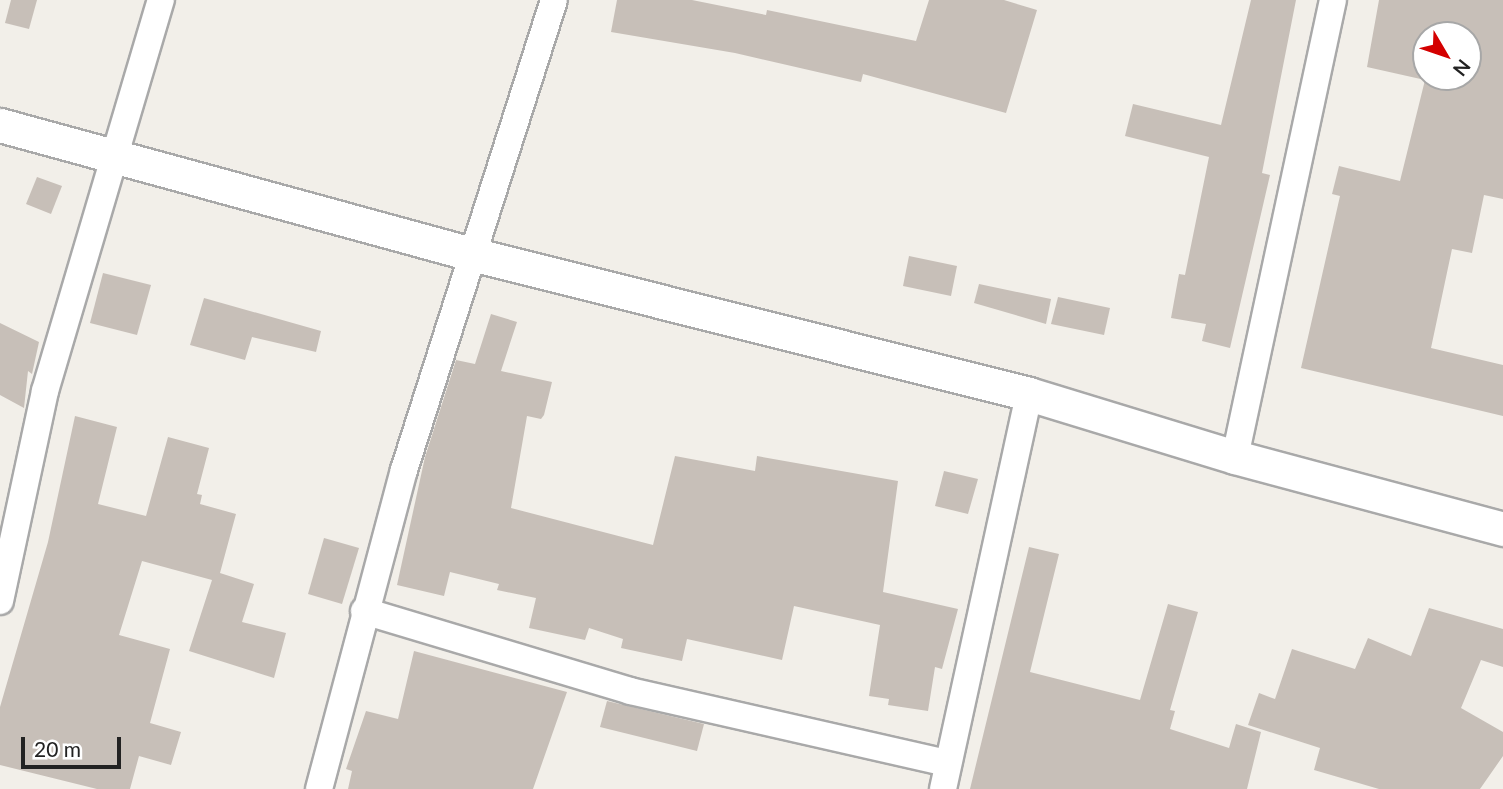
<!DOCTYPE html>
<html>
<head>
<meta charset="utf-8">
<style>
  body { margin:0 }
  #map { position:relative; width:1503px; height:789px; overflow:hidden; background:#f2efe9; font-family:Lato,sans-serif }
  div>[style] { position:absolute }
  .building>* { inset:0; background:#c7bfb8 }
  .roads { filter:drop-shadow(2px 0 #a9a9a9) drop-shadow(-2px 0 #a9a9a9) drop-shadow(0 2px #a9a9a9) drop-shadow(0 -2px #a9a9a9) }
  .minor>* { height:26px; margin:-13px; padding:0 13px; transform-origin:13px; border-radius:13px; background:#fff }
  .tertiary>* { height:33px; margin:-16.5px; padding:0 16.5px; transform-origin:16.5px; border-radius:16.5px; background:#fff }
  span { translate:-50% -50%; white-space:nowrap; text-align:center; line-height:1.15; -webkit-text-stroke:5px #fff; paint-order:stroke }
  .north { position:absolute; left:1412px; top:21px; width:70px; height:70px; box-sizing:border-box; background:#fff; border:2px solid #a7a7a7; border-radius:50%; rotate:129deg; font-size:19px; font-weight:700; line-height:28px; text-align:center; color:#222 }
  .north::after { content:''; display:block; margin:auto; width:24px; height:32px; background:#d40000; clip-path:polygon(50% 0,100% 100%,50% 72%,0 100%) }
  .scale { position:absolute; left:21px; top:737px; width:100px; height:32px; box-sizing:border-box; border:4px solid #222; border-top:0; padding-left:9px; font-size:21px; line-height:24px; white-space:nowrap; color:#222; -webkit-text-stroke:5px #fff; paint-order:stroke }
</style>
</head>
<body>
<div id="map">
  <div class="building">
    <div style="clip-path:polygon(11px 0,37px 0,29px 29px,5px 23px)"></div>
    <div style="clip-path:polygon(617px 0,692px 0,766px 15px,767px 10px,916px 41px,929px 0,1004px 0,1037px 10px,1006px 113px,863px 74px,861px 82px,735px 53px,611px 32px)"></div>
    <div style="clip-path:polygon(1251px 0,1296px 0,1262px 173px,1270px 175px,1230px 348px,1202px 341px,1206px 324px,1171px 318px,1179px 274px,1185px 275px,1209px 157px,1125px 136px,1133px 104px,1221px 125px)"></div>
    <div style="clip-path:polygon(evenodd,1379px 0,1503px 0,1503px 199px,1484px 195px,1472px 253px,1452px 249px,1431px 348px,1503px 365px,1503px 416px,1301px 368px,1340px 196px,1332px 194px,1339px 166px,1400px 181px,1425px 80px,1367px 67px,1379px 0,1426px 35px,1468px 35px,1468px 77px,1426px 77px,1426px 35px)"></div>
    <div style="clip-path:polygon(37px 177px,62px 186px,51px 214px,26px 204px)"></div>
    <div style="clip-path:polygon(909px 256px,957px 266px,951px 296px,903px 286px)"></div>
    <div style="clip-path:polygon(103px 273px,151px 285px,137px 335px,90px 323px)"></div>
    <div style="clip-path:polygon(979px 284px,1051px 299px,1046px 324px,974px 303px)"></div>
    <div style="clip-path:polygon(1058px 297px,1110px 308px,1104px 335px,1051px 324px)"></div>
    <div style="clip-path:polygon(204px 298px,321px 331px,316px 352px,252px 337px,245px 360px,190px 345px)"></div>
    <div style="clip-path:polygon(491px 314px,517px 322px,501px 371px,552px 382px,544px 415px,541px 419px,527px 416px,511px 508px,653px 545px,675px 456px,755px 471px,757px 456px,898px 481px,883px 592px,958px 609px,942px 669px,935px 667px,928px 711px,888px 705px,889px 699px,869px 696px,880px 625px,794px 606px,782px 660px,687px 639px,682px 661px,621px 648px,623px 639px,589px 628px,585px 640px,529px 628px,536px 598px,497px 590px,499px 584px,450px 572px,444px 596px,397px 585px,425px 457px,456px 360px,475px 364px)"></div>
    <div style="clip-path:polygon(0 323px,39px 342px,32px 374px,28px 371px,24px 408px,0 395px)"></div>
    <div style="clip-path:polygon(75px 416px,117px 427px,98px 504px,146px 516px,168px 437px,209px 448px,197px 494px,202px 495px,200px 504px,236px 514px,220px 573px,254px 584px,242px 622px,286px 633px,274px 678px,189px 651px,212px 580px,142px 561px,119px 635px,170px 649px,150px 723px,181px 732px,171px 765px,139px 756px,130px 789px,97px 789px,0 765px,0 707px,48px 542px)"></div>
    <div style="clip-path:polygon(944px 471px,978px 479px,968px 514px,935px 506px)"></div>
    <div style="clip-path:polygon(324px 538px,359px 548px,342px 604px,308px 594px)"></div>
    <div style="clip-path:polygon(1029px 547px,1059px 554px,1030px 672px,1140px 700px,1168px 604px,1198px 612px,1170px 710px,1175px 711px,1170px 729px,1229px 748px,1236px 724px,1261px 732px,1247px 789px,970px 789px)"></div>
    <div style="clip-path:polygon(1429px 608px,1503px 629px,1503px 667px,1481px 660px,1461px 708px,1503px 732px,1503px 756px,1480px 789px,1379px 789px,1314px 770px,1320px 748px,1248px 725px,1259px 693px,1275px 699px,1292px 649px,1355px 669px,1368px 638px,1411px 656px)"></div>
    <div style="clip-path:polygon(414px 651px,567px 692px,533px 789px,348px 789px,352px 771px,346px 769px,366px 711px,398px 719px)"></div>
    <div style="clip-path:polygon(607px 701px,704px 724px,697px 751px,600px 727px)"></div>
  </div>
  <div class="roads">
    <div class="minor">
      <div style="left:1235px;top:457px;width:467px;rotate:-77.9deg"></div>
      <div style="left:0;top:601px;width:215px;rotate:-77.9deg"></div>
      <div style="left:45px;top:391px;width:408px;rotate:-73.5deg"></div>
      <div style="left:364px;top:611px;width:278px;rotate:16.7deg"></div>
      <div style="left:630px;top:691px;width:326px;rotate:12.8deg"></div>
      <div style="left:319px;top:789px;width:330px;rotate:-75.1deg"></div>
      <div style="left:404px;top:470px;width:493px;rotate:-72.3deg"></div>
      <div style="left:943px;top:789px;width:404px;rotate:-77.7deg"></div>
    </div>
    <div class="tertiary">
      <div style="left:0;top:125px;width:493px;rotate:15.3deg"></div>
      <div style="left:476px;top:255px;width:570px;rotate:14.11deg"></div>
      <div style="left:1029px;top:394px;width:215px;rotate:17deg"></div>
      <div style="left:1235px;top:457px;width:278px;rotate:15deg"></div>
    </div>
  </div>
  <div class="north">N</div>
  <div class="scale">20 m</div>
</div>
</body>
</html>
